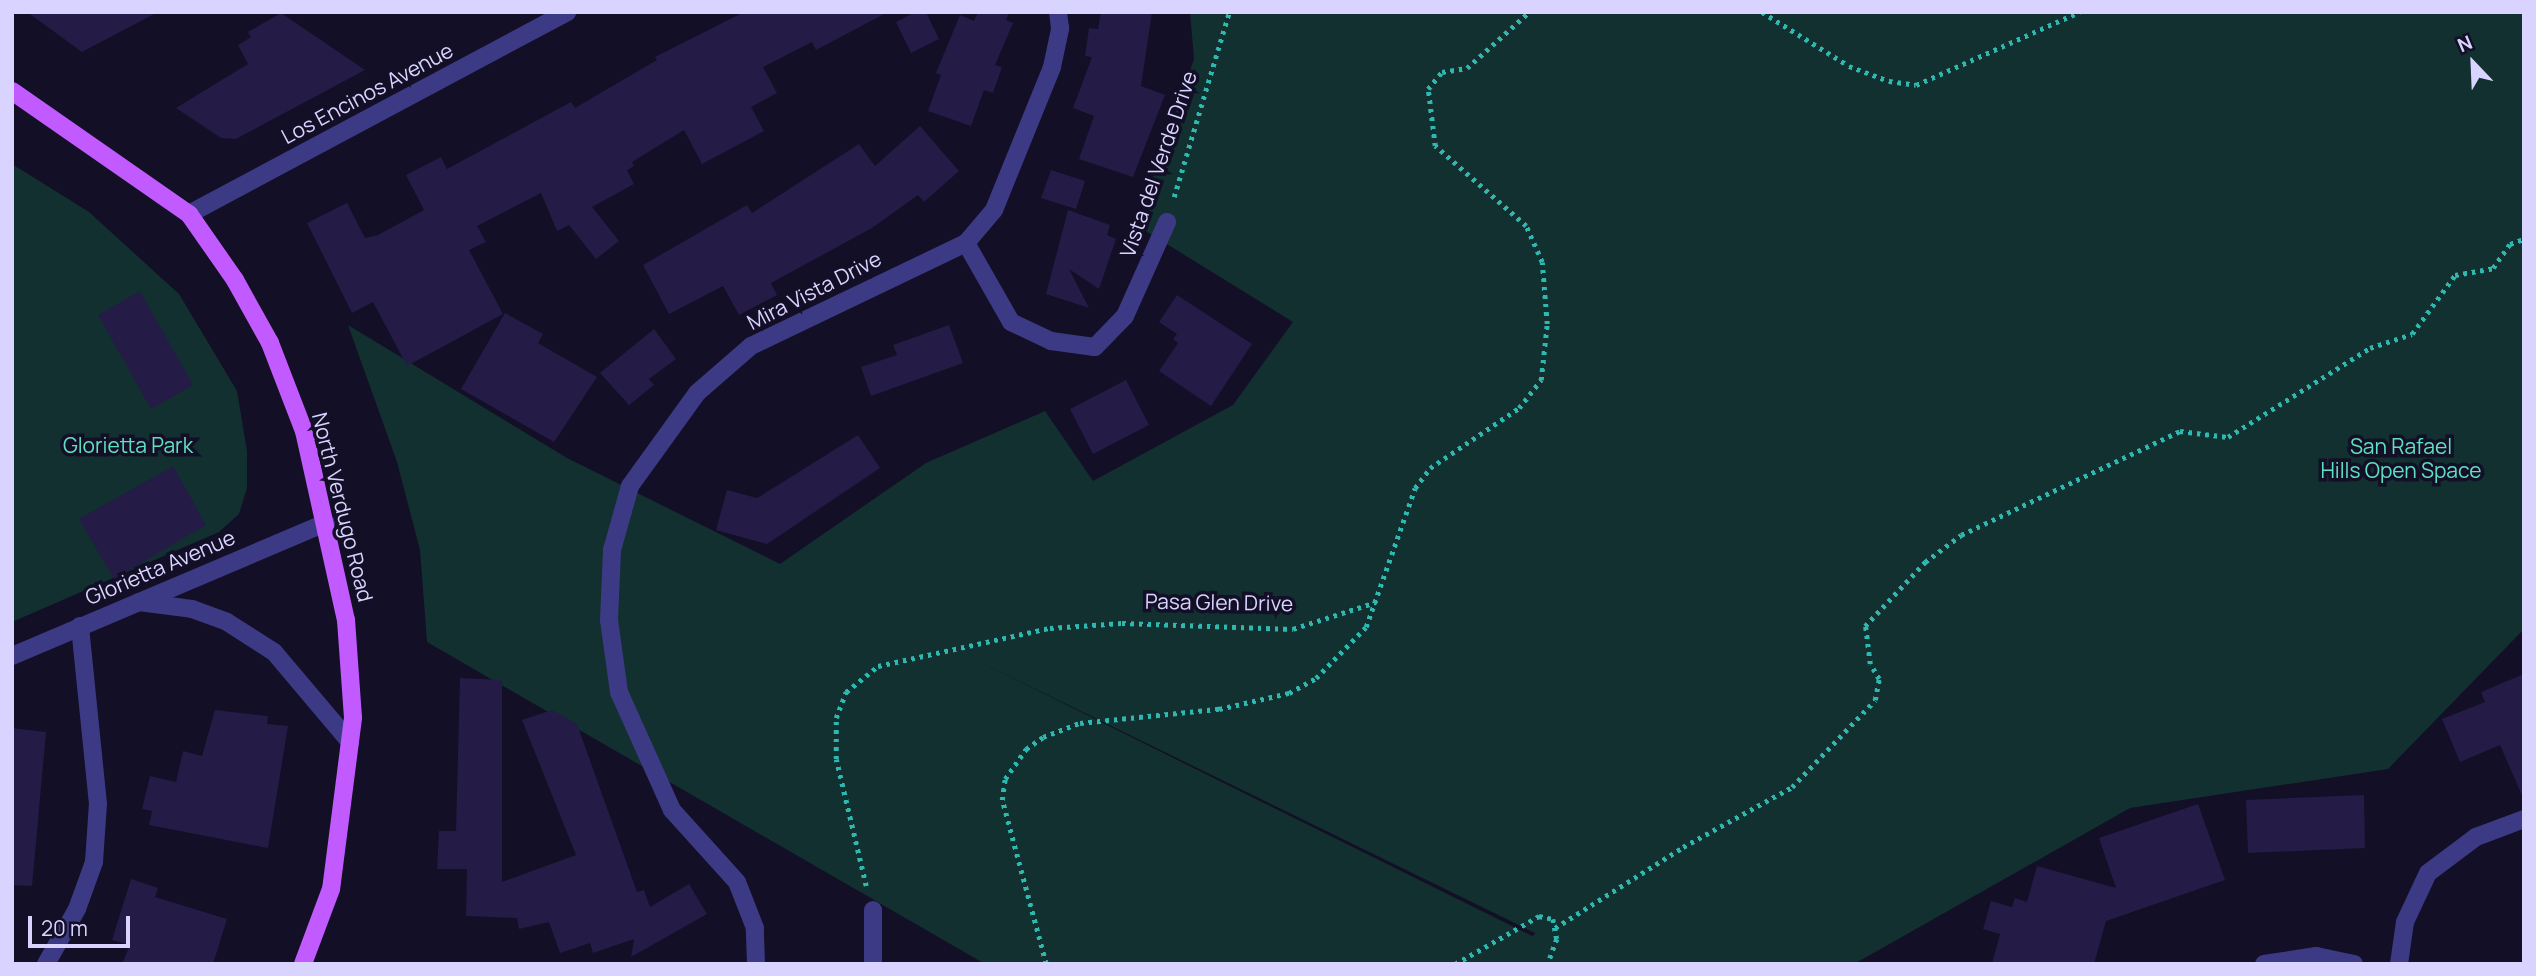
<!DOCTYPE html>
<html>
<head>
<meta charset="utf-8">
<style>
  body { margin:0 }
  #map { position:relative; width:2536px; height:976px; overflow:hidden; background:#130f26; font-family:Manrope,sans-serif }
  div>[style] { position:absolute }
  .green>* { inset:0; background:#12302f }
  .building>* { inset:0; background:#241b47 }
  .path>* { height:4.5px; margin-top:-2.25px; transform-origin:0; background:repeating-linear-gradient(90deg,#2fb8b0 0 3.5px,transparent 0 8.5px) }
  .minor>* { height:18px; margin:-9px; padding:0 9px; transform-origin:9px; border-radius:9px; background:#3d3a85 }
  .major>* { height:18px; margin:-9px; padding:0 9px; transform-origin:9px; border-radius:9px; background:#c25bff }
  span { translate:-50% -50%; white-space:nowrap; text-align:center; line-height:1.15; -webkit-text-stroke:7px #130f26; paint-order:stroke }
  .street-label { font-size:21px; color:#d9d4ff }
  .park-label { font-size:21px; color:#5fe0c0 }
  .frame { position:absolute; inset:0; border:14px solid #d9d4ff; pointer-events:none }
  .north { position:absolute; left:2438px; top:28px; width:70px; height:70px; -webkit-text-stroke:5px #130f26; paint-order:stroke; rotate:337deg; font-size:19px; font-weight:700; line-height:28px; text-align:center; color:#d9d4ff }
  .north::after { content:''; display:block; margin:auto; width:24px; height:32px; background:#d9d4ff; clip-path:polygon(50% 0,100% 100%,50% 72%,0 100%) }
  .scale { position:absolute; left:28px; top:916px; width:102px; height:32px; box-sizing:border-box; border:4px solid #d9d4ff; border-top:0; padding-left:9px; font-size:21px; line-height:24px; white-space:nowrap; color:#d9d4ff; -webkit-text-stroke:5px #130f26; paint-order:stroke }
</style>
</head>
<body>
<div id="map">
  <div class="green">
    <div style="clip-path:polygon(evenodd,1190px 12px,2524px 12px,2524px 629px,2388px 769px,2130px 808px,1854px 964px,985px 964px,427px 642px,420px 550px,397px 462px,348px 325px,567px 458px,780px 564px,926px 463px,1045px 411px,1093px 481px,1233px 405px,1293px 322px,1136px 225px,1194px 59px,1190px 12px,970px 657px,1535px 933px,1535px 934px,1532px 936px,970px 657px)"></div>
    <div style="clip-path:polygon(12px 164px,89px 212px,179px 294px,237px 391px,247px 451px,247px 488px,239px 514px,219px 532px,12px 622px)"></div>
  </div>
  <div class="building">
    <div style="clip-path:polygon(27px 12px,158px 12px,82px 52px)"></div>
    <div style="clip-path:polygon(744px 12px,888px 12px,816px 50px,812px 42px,763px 67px,777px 93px,751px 107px,764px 131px,702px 164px,684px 130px,632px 162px,634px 166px,627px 170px,634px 184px,592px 207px,619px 241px,596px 259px,569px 225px,557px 231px,541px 193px,477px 226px,486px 242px,469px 250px,503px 314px,407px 366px,373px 302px,352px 313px,307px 223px,347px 203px,365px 238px,378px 235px,424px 210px,406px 175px,441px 157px,447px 169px,571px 102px,575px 108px,657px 60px,655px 57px)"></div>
    <div style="clip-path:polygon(915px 12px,926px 12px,939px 39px,911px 53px,896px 22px)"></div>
    <div style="clip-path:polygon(978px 12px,1009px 12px,1006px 20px,1013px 23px,995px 65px,1002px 67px,993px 93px,984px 90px,971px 126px,928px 111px,941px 75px,936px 73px,960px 15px,974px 21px)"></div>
    <div style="clip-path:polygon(1101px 12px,1152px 12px,1141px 86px,1165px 95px,1133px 177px,1079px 159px,1094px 116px,1073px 108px,1092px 57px,1085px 56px,1089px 28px,1098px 29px)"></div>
    <div style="clip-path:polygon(281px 13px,365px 70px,236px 139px,221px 138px,176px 108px,248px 64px,238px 45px,251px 37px,248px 32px)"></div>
    <div style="clip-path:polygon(920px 126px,959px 171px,924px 202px,918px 195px,872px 228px,771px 283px,777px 295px,739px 315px,723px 286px,669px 314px,643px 265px,747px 205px,752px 213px,859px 144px,875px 166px)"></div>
    <div style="clip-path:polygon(1051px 170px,1085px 181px,1076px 209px,1041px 198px)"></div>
    <div style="clip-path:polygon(1068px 210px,1110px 225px,1107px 235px,1116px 239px,1099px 289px,1069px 269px,1089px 308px,1046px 294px)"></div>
    <div style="clip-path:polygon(140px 291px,193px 385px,151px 409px,98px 315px)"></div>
    <div style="clip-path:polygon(1177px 295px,1252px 344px,1211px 406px,1159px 371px,1178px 343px,1173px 339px,1177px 334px,1159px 322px)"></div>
    <div style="clip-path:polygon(505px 313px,543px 334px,538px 343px,597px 377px,554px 442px,461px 389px)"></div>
    <div style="clip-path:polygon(949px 325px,963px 363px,871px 396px,861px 367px,897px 355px,893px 345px)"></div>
    <div style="clip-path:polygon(654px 329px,676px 359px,649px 379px,654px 385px,629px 405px,600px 373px)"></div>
    <div style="clip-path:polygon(1126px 380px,1149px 425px,1093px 454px,1070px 409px)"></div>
    <div style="clip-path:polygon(858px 435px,880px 468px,767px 544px,716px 530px,727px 490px,757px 498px)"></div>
    <div style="clip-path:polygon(173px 466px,206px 525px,114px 579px,79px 519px)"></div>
    <div style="clip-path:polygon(2524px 674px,2524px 800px,2500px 745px,2460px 762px,2442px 719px,2485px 702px,2481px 692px)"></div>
    <div style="clip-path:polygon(460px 678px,502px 680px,502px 882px,576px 855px,522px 720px,552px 710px,577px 724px,637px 892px,644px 890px,650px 907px,689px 884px,707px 914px,631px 957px,634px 939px,593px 953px,590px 943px,560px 953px,549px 922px,519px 929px,517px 918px,466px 916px,467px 869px,437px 869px,439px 831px,456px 831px)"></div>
    <div style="clip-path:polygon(215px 710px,268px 716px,267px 724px,288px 726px,268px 848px,149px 825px,152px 811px,142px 809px,150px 776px,176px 782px,183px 751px,202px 756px)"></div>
    <div style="clip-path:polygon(12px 728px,46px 732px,32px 886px,12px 885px)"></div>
    <div style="clip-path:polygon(2364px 795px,2365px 848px,2248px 853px,2246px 800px)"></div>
    <div style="clip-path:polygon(2198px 804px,2225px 880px,2106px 921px,2094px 964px,1992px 964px,2000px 934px,1983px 929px,1991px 901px,2012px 907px,2015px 898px,2027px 902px,2037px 866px,2116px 888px,2099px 838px)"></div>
    <div style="clip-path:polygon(131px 879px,158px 888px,155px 897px,227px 919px,213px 964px,122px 964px,130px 945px,112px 940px)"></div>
  </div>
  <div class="path">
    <div style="left:1762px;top:12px;width:102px;rotate:31.8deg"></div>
    <div style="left:1849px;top:66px;width:43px;rotate:20.6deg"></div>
    <div style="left:1889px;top:81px;width:27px;rotate:8deg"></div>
    <div style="left:1916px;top:85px;width:179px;rotate:-24.1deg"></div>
    <div style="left:1174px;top:197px;width:193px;rotate:-73.4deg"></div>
    <div style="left:866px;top:886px;width:130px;rotate:-103.3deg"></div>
    <div style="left:836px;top:759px;width:41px;rotate:-90deg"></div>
    <div style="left:836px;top:718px;width:28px;rotate:-69deg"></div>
    <div style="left:846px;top:692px;width:41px;rotate:-39.1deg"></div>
    <div style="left:878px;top:666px;width:176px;rotate:-12.5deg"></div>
    <div style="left:1050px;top:628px;width:72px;rotate:-4deg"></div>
    <div style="left:1122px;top:623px;width:171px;rotate:2deg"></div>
    <div style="left:1293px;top:629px;width:87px;rotate:-18deg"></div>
    <div style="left:1555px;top:928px;width:151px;rotate:-32.3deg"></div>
    <div style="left:1683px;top:847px;width:124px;rotate:-28.8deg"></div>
    <div style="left:1792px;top:787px;width:120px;rotate:-46.3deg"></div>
    <div style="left:1875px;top:700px;width:21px;rotate:-79deg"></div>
    <div style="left:1879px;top:679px;width:17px;rotate:-121deg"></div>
    <div style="left:1870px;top:664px;width:38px;rotate:-97deg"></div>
    <div style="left:1865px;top:626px;width:88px;rotate:-46.8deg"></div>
    <div style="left:1925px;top:562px;width:45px;rotate:-36.9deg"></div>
    <div style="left:1961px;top:535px;width:242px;rotate:-25.4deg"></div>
    <div style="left:2180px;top:431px;width:48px;rotate:7.1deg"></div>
    <div style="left:2228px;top:437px;width:168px;rotate:-32.1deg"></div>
    <div style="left:2370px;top:348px;width:44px;rotate:-18.4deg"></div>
    <div style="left:2412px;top:334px;width:73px;rotate:-53.9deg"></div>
    <div style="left:2455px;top:275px;width:39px;rotate:-10deg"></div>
    <div style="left:2493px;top:268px;width:29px;rotate:-55deg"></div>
    <div style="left:2510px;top:244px;width:15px;rotate:-20deg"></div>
    <div style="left:1046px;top:964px;width:170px;rotate:-105deg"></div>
    <div style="left:1002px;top:800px;width:21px;rotate:-82deg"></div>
    <div style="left:1005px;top:779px;width:37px;rotate:-55deg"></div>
    <div style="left:1026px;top:749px;width:21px;rotate:-35deg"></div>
    <div style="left:1043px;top:737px;width:40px;rotate:-21deg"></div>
    <div style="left:1080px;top:723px;width:140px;rotate:-5.8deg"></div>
    <div style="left:1219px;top:709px;width:72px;rotate:-12.9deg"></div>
    <div style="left:1289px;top:693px;width:31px;rotate:-29deg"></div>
    <div style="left:1316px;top:678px;width:71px;rotate:-45.6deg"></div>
    <div style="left:1366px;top:627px;width:147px;rotate:-70.6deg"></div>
    <div style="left:1415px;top:488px;width:25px;rotate:-53deg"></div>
    <div style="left:1430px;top:468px;width:107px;rotate:-34deg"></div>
    <div style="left:1519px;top:408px;width:36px;rotate:-52deg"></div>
    <div style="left:1541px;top:380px;width:56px;rotate:-83.9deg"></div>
    <div style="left:1547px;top:324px;width:62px;rotate:-94.6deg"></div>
    <div style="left:1542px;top:262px;width:39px;rotate:-114deg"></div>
    <div style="left:1526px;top:226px;width:121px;rotate:-138.7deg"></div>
    <div style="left:1435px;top:146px;width:57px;rotate:-97deg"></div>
    <div style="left:1428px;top:89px;width:22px;rotate:-51deg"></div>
    <div style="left:1442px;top:72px;width:25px;rotate:-9deg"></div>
    <div style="left:1467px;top:68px;width:84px;rotate:-42.1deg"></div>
    <div style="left:1455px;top:964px;width:97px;rotate:-29.7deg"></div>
    <div style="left:1539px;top:916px;width:14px;rotate:12deg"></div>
    <div style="left:1553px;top:919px;width:20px;rotate:79deg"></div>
    <div style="left:1557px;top:939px;width:27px;rotate:110deg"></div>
  </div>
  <div class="minor">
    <div style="left:189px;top:214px;width:429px;rotate:-28.1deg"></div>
    <div style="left:966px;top:243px;width:91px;rotate:60.3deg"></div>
    <div style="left:1011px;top:322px;width:44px;rotate:25.4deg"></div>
    <div style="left:1051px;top:341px;width:44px;rotate:7.8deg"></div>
    <div style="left:1095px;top:347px;width:43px;rotate:-45.9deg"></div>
    <div style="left:1125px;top:316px;width:103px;rotate:-65.9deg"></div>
    <div style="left:139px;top:602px;width:53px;rotate:7.5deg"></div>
    <div style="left:192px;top:609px;width:37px;rotate:20deg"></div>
    <div style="left:227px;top:622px;width:56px;rotate:32.6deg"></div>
    <div style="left:274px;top:652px;width:118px;rotate:49.8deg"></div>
    <div style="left:12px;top:656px;width:341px;rotate:-23deg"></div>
    <div style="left:46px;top:964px;width:63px;rotate:-60.6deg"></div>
    <div style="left:77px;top:909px;width:50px;rotate:-70.1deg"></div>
    <div style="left:94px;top:862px;width:58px;rotate:-86.1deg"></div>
    <div style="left:98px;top:804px;width:179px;rotate:-95.8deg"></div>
    <div style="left:756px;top:964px;width:36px;rotate:-92deg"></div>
    <div style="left:755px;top:928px;width:49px;rotate:-111.4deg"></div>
    <div style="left:737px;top:882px;width:97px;rotate:-132.1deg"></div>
    <div style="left:672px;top:810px;width:129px;rotate:-114.2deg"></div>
    <div style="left:619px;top:692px;width:73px;rotate:-97.9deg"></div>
    <div style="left:609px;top:620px;width:70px;rotate:-87.5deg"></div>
    <div style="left:612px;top:550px;width:66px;rotate:-74.3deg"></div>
    <div style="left:630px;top:486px;width:115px;rotate:-54.2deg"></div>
    <div style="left:697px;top:393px;width:72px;rotate:-41deg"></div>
    <div style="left:751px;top:346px;width:238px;rotate:-25.6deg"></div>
    <div style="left:966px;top:243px;width:43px;rotate:-49.7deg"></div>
    <div style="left:994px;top:210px;width:154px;rotate:-67.9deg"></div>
    <div style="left:1052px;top:67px;width:40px;rotate:-78deg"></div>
    <div style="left:1060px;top:28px;width:16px;rotate:-97deg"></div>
    <div style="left:873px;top:964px;width:54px;rotate:-90deg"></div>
    <div style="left:2264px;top:964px;width:53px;rotate:-8.7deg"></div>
    <div style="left:2316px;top:956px;width:39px;rotate:12deg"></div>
    <div style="left:2399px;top:964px;width:42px;rotate:-81.9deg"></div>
    <div style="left:2405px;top:922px;width:54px;rotate:-64.9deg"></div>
    <div style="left:2428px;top:873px;width:60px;rotate:-36.9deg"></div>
    <div style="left:2476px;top:837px;width:51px;rotate:-20.6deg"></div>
  </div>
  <div class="major">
    <div style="left:12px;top:91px;width:216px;rotate:34.8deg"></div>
    <div style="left:189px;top:214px;width:80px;rotate:55.1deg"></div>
    <div style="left:235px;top:280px;width:72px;rotate:60.9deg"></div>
    <div style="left:270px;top:343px;width:94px;rotate:68.9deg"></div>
    <div style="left:304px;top:431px;width:194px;rotate:77.5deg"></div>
    <div style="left:346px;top:620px;width:98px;rotate:85.9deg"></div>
    <div style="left:353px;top:718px;width:172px;rotate:97.3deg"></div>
    <div style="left:331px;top:889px;width:80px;rotate:110.5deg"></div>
  </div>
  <div class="street-label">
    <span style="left:367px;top:93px;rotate:-28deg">Los Encinos Avenue</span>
    <span style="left:1158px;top:164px;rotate:-71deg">Vista del Verde Drive</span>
    <span style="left:814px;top:290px;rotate:-27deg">Mira Vista Drive</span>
    <span style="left:343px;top:507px;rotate:76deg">North Verdugo Road</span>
    <span style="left:160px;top:567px;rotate:-23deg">Glorietta Avenue</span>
    <span style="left:1219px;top:602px;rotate:1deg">Pasa Glen Drive</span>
  </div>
  <div class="park-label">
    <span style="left:128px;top:445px">Glorietta Park</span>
    <span style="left:2401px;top:458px">San Rafael<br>Hills Open Space</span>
  </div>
  <div class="frame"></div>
  <div class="north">N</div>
  <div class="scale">20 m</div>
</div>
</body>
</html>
